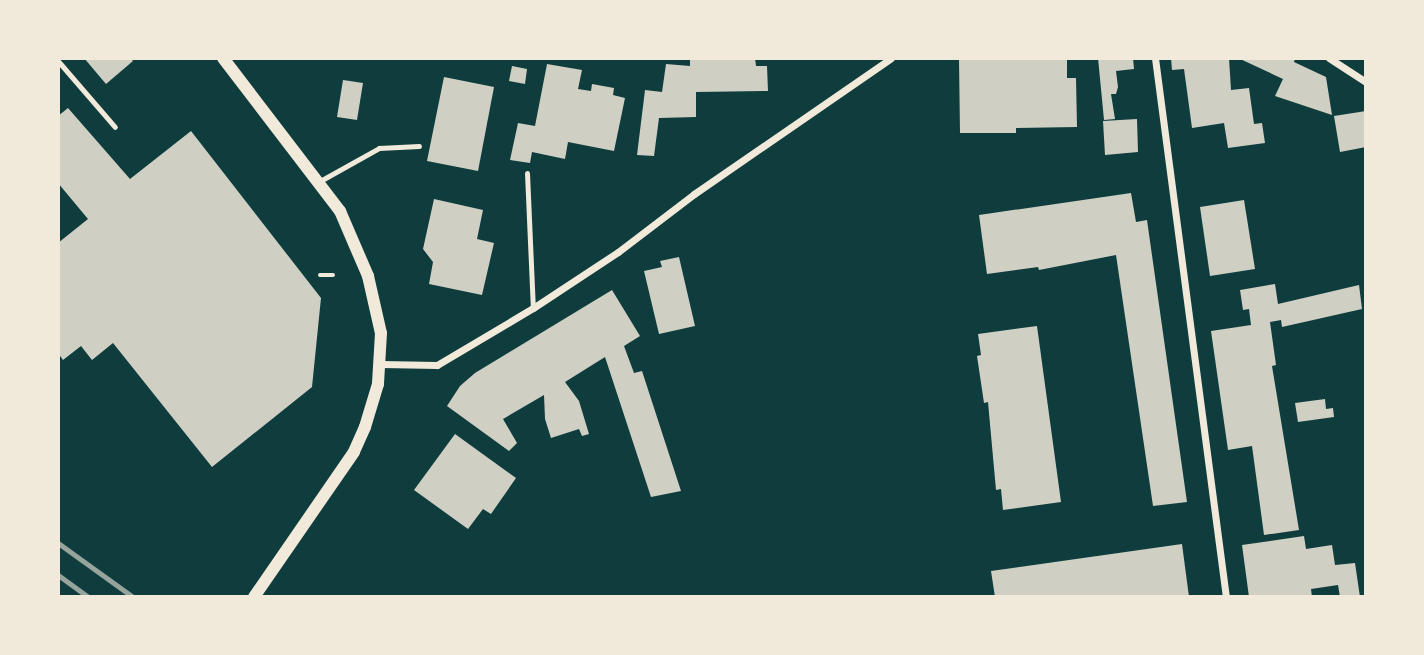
<!DOCTYPE html>
<html>
<head>
<meta charset="utf-8">
<style>
  body { margin:0 }
  #map { position:relative; width:1424px; height:655px; overflow:hidden; background:#0f3d3e; font-family:Cabin,sans-serif }
  div>[style] { position:absolute }
  .building>* { inset:0; background:#cfcfc3 }
  .path>* { height:4.5px; margin:-2.25px; padding:0 2.25px; transform-origin:2.25px; border-radius:2.25px; background:#f1e9da }
  .service>* { height:5px; margin:-2.5px; padding:0 2.5px; transform-origin:2.5px; border-radius:2.5px; background:#f1e9da }
  .minor>* { height:7px; margin:-3.5px; padding:0 3.5px; transform-origin:3.5px; border-radius:3.5px; background:#f1e9da }
  .tertiary>* { height:12px; margin:-6px; padding:0 6px; transform-origin:6px; border-radius:6px; background:#f1e9da }
  .rail>* { height:5px; margin:-2.5px; padding:0 2.5px; transform-origin:2.5px; border-radius:2.5px; background:#97a49c }
  span { translate:-50% -50%; white-space:nowrap; text-align:center; line-height:1.15; -webkit-text-stroke:6px #f1e9da; paint-order:stroke }
  .frame { position:absolute; inset:0; border:60px solid #f1e9da; pointer-events:none }
</style>
</head>
<body>
<div id="map">
  <div class="building">
    <div style="clip-path:polygon(84px 58px,130px 58px,133px 61px,106px 84px)"></div>
    <div style="clip-path:polygon(690px 58px,755px 58px,756px 66px,767px 66px,768px 91px,696px 92px,696px 117px,659px 118px,654px 156px,637px 155px,645px 90px,662px 92px,666px 64px,690px 66px)"></div>
    <div style="clip-path:polygon(1067px 58px,1067px 78px,1076px 78px,1077px 127px,1016px 128px,1016px 133px,960px 133px,959px 60px)"></div>
    <div style="clip-path:polygon(1098px 58px,1133px 58px,1134px 69px,1116px 71px,1118px 87px,1116px 94px,1111px 94px,1115px 119px,1104px 120px)"></div>
    <div style="clip-path:polygon(1171px 58px,1229px 58px,1231px 90px,1249px 88px,1254px 124px,1262px 123px,1265px 143px,1228px 148px,1224px 123px,1192px 128px,1184px 69px,1172px 70px)"></div>
    <div style="clip-path:polygon(1238px 58px,1295px 58px,1294px 62px,1326px 77px,1332px 115px,1275px 96px,1283px 79px)"></div>
    <div style="clip-path:polygon(547px 64px,582px 70px,578px 89px,591px 91px,592px 84px,614px 88px,613px 95px,625px 98px,614px 151px,568px 142px,565px 159px,532px 152px,530px 163px,510px 160px,518px 123px,535px 126px)"></div>
    <div style="clip-path:polygon(512px 66px,527px 69px,525px 84px,509px 81px)"></div>
    <div style="clip-path:polygon(444px 77px,494px 87px,478px 171px,427px 161px)"></div>
    <div style="clip-path:polygon(343px 80px,363px 83px,357px 120px,337px 117px)"></div>
    <div style="clip-path:polygon(68px 108px,130px 179px,191px 131px,321px 298px,312px 387px,212px 467px,113px 343px,92px 360px,81px 346px,63px 360px,58px 353px,58px 243px,88px 219px,58px 183px,58px 116px)"></div>
    <div style="clip-path:polygon(1366px 111px,1366px 147px,1340px 152px,1334px 116px)"></div>
    <div style="clip-path:polygon(1137px 119px,1138px 152px,1105px 155px,1103px 121px)"></div>
    <div style="clip-path:polygon(1131px 193px,1136px 222px,1147px 220px,1187px 502px,1153px 506px,1116px 255px,1039px 270px,1038px 267px,987px 274px,979px 215px)"></div>
    <div style="clip-path:polygon(434px 199px,483px 210px,477px 239px,494px 243px,482px 295px,429px 284px,433px 262px,423px 249px)"></div>
    <div style="clip-path:polygon(1244px 200px,1255px 269px,1210px 276px,1200px 207px)"></div>
    <div style="clip-path:polygon(679px 257px,695px 326px,659px 334px,644px 271px,662px 267px,660px 261px)"></div>
    <div style="clip-path:polygon(1275px 284px,1278px 304px,1359px 285px,1362px 309px,1282px 327px,1281px 320px,1270px 322px,1276px 365px,1272px 366px,1299px 530px,1264px 535px,1252px 446px,1228px 450px,1211px 331px,1251px 325px,1249px 309px,1243px 310px,1240px 290px)"></div>
    <div style="clip-path:polygon(612px 290px,640px 336px,624px 346px,634px 373px,642px 371px,681px 491px,651px 497px,605px 357px,565px 382px,579px 401px,589px 434px,582px 436px,579px 429px,551px 438px,545px 419px,544px 395px,503px 419px,517px 443px,509px 451px,447px 406px,460px 386px,475px 373px)"></div>
    <div style="clip-path:polygon(1037px 326px,1061px 502px,1003px 510px,1001px 489px,996px 490px,988px 402px,984px 403px,977px 356px,981px 355px,978px 334px)"></div>
    <div style="clip-path:polygon(1325px 399px,1326px 409px,1333px 408px,1334px 417px,1298px 422px,1295px 403px)"></div>
    <div style="clip-path:polygon(455px 434px,516px 478px,491px 514px,483px 509px,468px 529px,414px 490px)"></div>
    <div style="clip-path:polygon(1304px 536px,1306px 549px,1332px 545px,1335px 565px,1355px 563px,1360px 597px,1340px 597px,1338px 585px,1311px 589px,1312px 597px,1249px 597px,1242px 545px)"></div>
    <div style="clip-path:polygon(1182px 544px,1189px 597px,995px 597px,991px 571px)"></div>
  </div>
  <div class="path">
    <div style="left:320px;top:275px;width:13px"></div>
  </div>
  <div class="service">
    <div style="left:58px;top:61px;width:87px;rotate:49.2deg"></div>
    <div style="left:527px;top:173px;width:135px;rotate:87.5deg"></div>
    <div style="left:320px;top:181px;width:68px;rotate:-29.2deg"></div>
    <div style="left:379px;top:148px;width:40px;rotate:-2.9deg"></div>
  </div>
  <div class="minor">
    <div style="left:1155px;top:58px;width:544px;rotate:82.5deg"></div>
    <div style="left:1329px;top:58px;width:44px;rotate:33deg"></div>
    <div style="left:381px;top:364px;width:56px;rotate:1deg"></div>
    <div style="left:437px;top:365px;width:112px;rotate:-30.7deg"></div>
    <div style="left:533px;top:308px;width:102px;rotate:-33.4deg"></div>
    <div style="left:618px;top:252px;width:96px;rotate:-37.3deg"></div>
    <div style="left:694px;top:194px;width:239px;rotate:-34.6deg"></div>
  </div>
  <div class="tertiary">
    <div style="left:223px;top:58px;width:193px;rotate:52.6deg"></div>
    <div style="left:340px;top:211px;width:71px;rotate:66.7deg"></div>
    <div style="left:368px;top:276px;width:58px;rotate:77.2deg"></div>
    <div style="left:381px;top:333px;width:51px;rotate:93.4deg"></div>
    <div style="left:378px;top:384px;width:45px;rotate:106.8deg"></div>
    <div style="left:365px;top:427px;width:27px;rotate:114deg"></div>
    <div style="left:354px;top:452px;width:176px;rotate:124.6deg"></div>
  </div>
  <div class="rail">
    <div style="left:58px;top:543px;width:92px;rotate:35.8deg"></div>
    <div style="left:58px;top:575px;width:37px;rotate:36deg"></div>
  </div>
  <div class="frame"></div>
</div>
</body>
</html>
